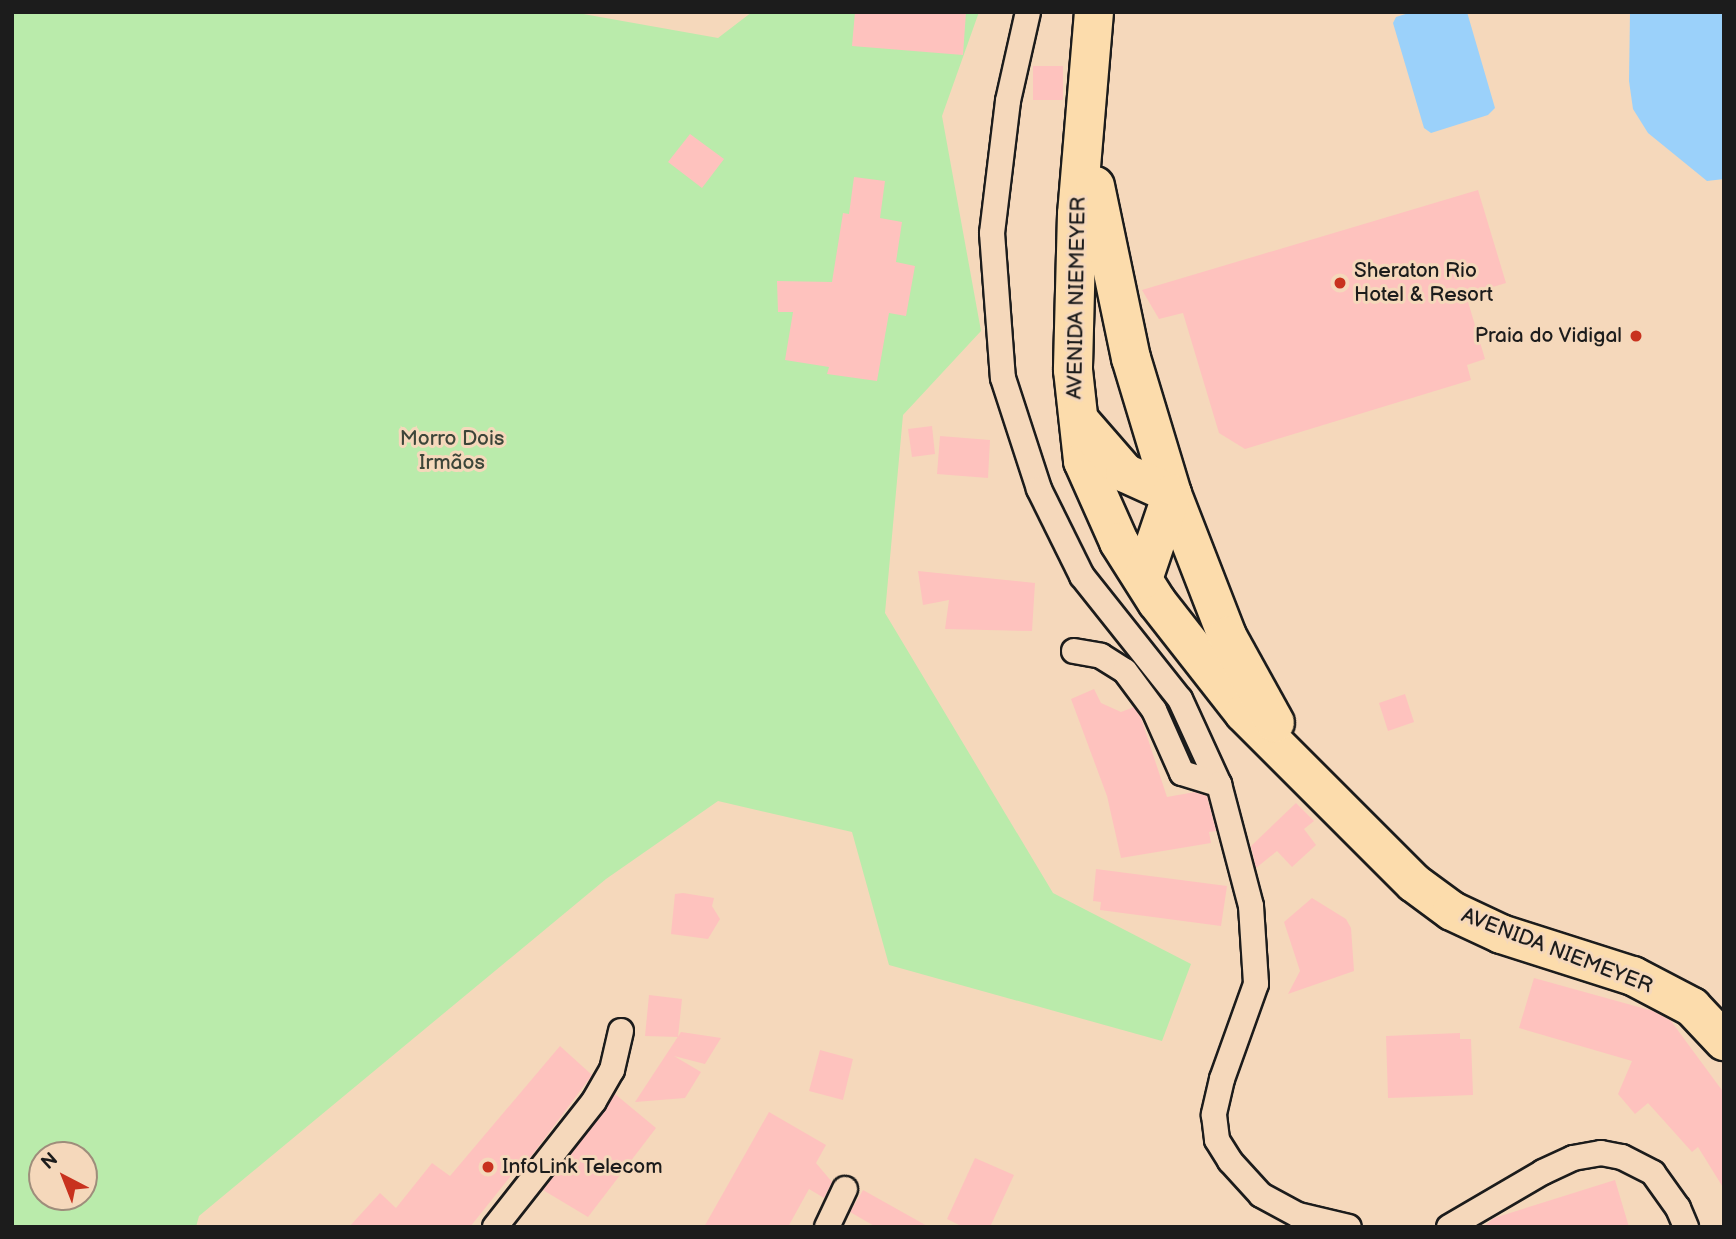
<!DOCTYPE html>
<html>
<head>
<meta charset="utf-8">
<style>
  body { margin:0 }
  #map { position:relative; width:1736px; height:1239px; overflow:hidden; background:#f5d8bb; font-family:"Balsamiq Sans",sans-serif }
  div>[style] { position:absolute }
  .green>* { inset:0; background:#baebab }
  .water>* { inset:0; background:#9bd1fa }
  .building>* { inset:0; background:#fec2be }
  .roads { filter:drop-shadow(2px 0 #1c1c1c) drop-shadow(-2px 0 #1c1c1c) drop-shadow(0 2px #1c1c1c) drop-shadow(0 -2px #1c1c1c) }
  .minor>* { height:24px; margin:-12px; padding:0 12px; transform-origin:12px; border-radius:12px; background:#f5d8bb }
  .primary>* { height:38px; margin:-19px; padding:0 19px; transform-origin:19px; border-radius:19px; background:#fcdcac }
  .dots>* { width:19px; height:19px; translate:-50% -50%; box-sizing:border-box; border:4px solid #f5d8bb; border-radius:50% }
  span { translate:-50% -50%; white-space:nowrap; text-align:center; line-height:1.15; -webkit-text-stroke:6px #f5d8bb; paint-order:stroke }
  .poi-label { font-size:21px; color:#1c1c1c }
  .left { translate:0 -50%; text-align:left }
  .right { translate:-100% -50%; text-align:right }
  .street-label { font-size:21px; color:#1c1c1c }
  .park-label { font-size:21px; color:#3c4539 }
  .frame { position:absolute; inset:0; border:14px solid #1c1c1c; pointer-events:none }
  .north { position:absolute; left:28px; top:1141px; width:70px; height:70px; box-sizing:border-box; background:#f5d8bb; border:2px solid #9e8d7b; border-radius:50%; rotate:318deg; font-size:19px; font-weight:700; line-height:28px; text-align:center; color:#1c1c1c }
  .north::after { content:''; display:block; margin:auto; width:24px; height:32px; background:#c8321e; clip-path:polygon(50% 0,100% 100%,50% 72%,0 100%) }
</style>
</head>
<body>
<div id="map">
  <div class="green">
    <div style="clip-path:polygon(evenodd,12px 12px,572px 12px,718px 38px,752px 12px,979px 12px,942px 116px,981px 331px,903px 415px,885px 613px,1053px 893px,1191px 964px,1162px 1041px,889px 965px,852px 832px,718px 801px,606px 879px,199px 1216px,196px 1227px,12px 1227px,12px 12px,42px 1155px,84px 1155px,84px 1197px,42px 1197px,42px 1155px)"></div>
  </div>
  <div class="water">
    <div style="clip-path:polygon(1412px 12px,1467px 12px,1495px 108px,1488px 115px,1431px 133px,1424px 128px,1393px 23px,1396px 17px)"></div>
    <div style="clip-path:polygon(1630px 12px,1724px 12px,1724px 179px,1707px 181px,1648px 133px,1633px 109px,1629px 81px)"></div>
  </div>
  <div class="building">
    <div style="clip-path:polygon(855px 12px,966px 12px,963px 55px,852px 46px)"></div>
    <div style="clip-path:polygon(1033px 66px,1063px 66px,1063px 100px,1033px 100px)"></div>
    <div style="clip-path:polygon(690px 134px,724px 159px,702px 188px,668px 162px)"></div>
    <div style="clip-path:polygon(854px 177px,885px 181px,880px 218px,902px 222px,896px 262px,915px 266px,906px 316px,889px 313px,877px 381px,827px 374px,829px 367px,785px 360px,793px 312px,778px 312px,777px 281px,832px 282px,843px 213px,849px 214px)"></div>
    <div style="clip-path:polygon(1478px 190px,1506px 283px,1466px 295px,1485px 359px,1467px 365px,1471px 380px,1245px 449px,1219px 433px,1183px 313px,1159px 319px,1142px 290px)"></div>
    <div style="clip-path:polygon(932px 426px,935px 454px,912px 457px,908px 429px)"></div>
    <div style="clip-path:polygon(940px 436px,990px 440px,988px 478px,937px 474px)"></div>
    <div style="clip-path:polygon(918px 571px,1035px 583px,1032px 631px,945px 629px,949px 600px,923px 605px)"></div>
    <div style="clip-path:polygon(1094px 689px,1101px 703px,1121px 712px,1134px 707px,1141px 718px,1167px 797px,1195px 792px,1207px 796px,1216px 831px,1209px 832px,1211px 843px,1121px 858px,1107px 796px,1071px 699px)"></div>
    <div style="clip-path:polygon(1405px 694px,1414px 722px,1388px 731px,1379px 703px)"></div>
    <div style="clip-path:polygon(1296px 803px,1314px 821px,1304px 829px,1316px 845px,1292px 867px,1277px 851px,1256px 868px,1251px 846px)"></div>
    <div style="clip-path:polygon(1096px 869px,1227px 886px,1221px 926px,1100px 910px,1101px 902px,1093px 901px)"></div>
    <div style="clip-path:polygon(683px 893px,714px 898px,712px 906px,720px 919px,708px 939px,671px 934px,675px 894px)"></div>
    <div style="clip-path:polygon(1312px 898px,1346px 919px,1351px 928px,1354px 971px,1288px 994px,1300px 971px,1284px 922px)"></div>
    <div style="clip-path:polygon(1534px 978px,1653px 1011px,1671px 1021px,1724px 1093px,1724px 1189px,1698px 1147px,1692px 1152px,1648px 1103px,1635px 1114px,1618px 1094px,1632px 1061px,1519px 1028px)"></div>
    <div style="clip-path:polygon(649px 995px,682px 999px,678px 1037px,645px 1036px)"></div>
    <div style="clip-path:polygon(681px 1032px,721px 1038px,705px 1064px,674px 1056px,701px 1072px,685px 1098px,635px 1102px)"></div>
    <div style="clip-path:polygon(1460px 1033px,1460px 1039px,1471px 1039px,1473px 1095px,1388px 1098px,1386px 1036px)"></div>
    <div style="clip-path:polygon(560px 1046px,592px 1075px,518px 1174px,514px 1172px,470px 1227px,349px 1227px,380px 1193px,396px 1208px,432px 1163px,450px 1176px)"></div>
    <div style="clip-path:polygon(820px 1050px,853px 1059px,843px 1100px,809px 1091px)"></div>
    <div style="clip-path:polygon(615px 1094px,656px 1128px,588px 1217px,543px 1190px)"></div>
    <div style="clip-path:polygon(769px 1112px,826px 1145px,816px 1163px,832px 1182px,824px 1198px,809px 1189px,788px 1227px,704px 1227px)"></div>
    <div style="clip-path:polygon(975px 1158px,1014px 1175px,990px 1227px,963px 1227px,947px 1219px)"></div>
    <div style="clip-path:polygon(1615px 1180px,1629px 1227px,1483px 1227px,1494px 1218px)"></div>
    <div style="clip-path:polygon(863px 1190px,929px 1227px,876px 1227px,850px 1212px)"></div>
  </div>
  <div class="roads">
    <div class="minor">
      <div style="left:1028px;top:12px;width:91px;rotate:102.7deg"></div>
      <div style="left:1008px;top:101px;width:133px;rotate:96.9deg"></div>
      <div style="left:992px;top:233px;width:145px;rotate:85.7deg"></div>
      <div style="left:1003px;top:378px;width:117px;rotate:72deg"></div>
      <div style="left:1039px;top:489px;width:97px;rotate:63.7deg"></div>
      <div style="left:1082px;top:576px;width:157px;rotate:51.5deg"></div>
      <div style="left:1180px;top:699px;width:94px;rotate:65.4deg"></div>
      <div style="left:1074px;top:651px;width:27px;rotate:10deg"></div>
      <div style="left:1101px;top:656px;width:28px;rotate:32deg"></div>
      <div style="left:1125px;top:671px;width:49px;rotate:53.4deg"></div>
      <div style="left:1154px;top:710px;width:69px;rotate:66deg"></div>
      <div style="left:1182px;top:773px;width:39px;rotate:17deg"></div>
      <div style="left:1219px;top:784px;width:126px;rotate:75.3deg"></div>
      <div style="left:1251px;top:906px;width:78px;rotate:86.3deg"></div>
      <div style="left:1256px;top:984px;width:101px;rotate:109.7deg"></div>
      <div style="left:1222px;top:1079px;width:37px;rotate:103deg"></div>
      <div style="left:1214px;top:1115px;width:25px;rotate:83deg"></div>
      <div style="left:1217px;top:1140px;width:25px;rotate:58deg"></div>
      <div style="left:1230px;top:1161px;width:46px;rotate:47.6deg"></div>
      <div style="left:1261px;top:1195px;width:42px;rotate:28.4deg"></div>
      <div style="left:1298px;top:1215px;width:52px;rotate:13.2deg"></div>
      <div style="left:495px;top:1227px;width:160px;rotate:-51.8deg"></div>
      <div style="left:594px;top:1101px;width:36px;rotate:-60deg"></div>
      <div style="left:612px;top:1070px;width:40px;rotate:-77deg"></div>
      <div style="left:827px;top:1227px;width:42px;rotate:-64.7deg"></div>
      <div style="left:1449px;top:1227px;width:109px;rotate:-30.3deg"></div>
      <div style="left:1543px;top:1172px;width:33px;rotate:-25deg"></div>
      <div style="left:1573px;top:1158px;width:28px;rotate:-10deg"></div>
      <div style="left:1601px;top:1153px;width:21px;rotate:11deg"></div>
      <div style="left:1622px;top:1157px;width:35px;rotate:27deg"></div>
      <div style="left:1653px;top:1173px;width:43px;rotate:54.5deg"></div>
      <div style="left:1678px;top:1208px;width:21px;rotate:67deg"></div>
    </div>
    <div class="primary">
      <div style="left:1094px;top:12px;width:203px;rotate:94.8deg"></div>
      <div style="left:1077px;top:214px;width:156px;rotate:91.5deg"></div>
      <div style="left:1073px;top:370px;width:92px;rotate:83.7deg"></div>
      <div style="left:1083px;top:461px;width:89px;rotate:66deg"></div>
      <div style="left:1119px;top:542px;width:71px;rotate:57.7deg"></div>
      <div style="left:1157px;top:602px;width:141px;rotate:51.9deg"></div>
      <div style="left:1244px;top:713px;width:240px;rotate:45deg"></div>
      <div style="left:1414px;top:883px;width:47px;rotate:36.4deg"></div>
      <div style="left:1452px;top:911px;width:54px;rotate:25.1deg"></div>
      <div style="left:1501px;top:934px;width:139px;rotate:17.7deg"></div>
      <div style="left:1633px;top:976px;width:67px;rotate:27.7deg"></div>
      <div style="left:1692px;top:1007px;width:47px;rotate:46.7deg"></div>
      <div style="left:1095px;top:186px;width:176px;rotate:78.2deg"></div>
      <div style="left:1131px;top:358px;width:142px;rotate:73.2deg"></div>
      <div style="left:1172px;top:494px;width:152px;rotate:68.8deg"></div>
      <div style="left:1227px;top:636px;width:99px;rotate:61.1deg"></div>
      <div style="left:1079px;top:420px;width:70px;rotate:49deg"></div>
      <div style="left:1125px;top:473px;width:51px;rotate:24.1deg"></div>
      <div style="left:1172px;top:494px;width:90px;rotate:108.8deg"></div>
    </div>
  </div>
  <div class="dots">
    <div style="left:1340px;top:283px;background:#c8321e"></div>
    <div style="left:1636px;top:336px;background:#c8321e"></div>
    <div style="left:488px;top:1167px;background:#c8321e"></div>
  </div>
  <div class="poi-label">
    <span class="left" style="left:1354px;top:283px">Sheraton Rio<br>Hotel &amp; Resort</span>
    <span class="right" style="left:1622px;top:336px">Praia do Vidigal</span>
    <span class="left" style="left:502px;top:1167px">InfoLink Telecom</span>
  </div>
  <div class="street-label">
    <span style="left:1077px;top:298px;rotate:-89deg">AVENIDA NIEMEYER</span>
    <span style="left:1557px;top:951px;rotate:21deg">AVENIDA NIEMEYER</span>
  </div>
  <div class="park-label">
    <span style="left:452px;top:451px">Morro Dois<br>Irmãos</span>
  </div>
  <div class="frame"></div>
  <div class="north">N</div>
</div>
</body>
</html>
